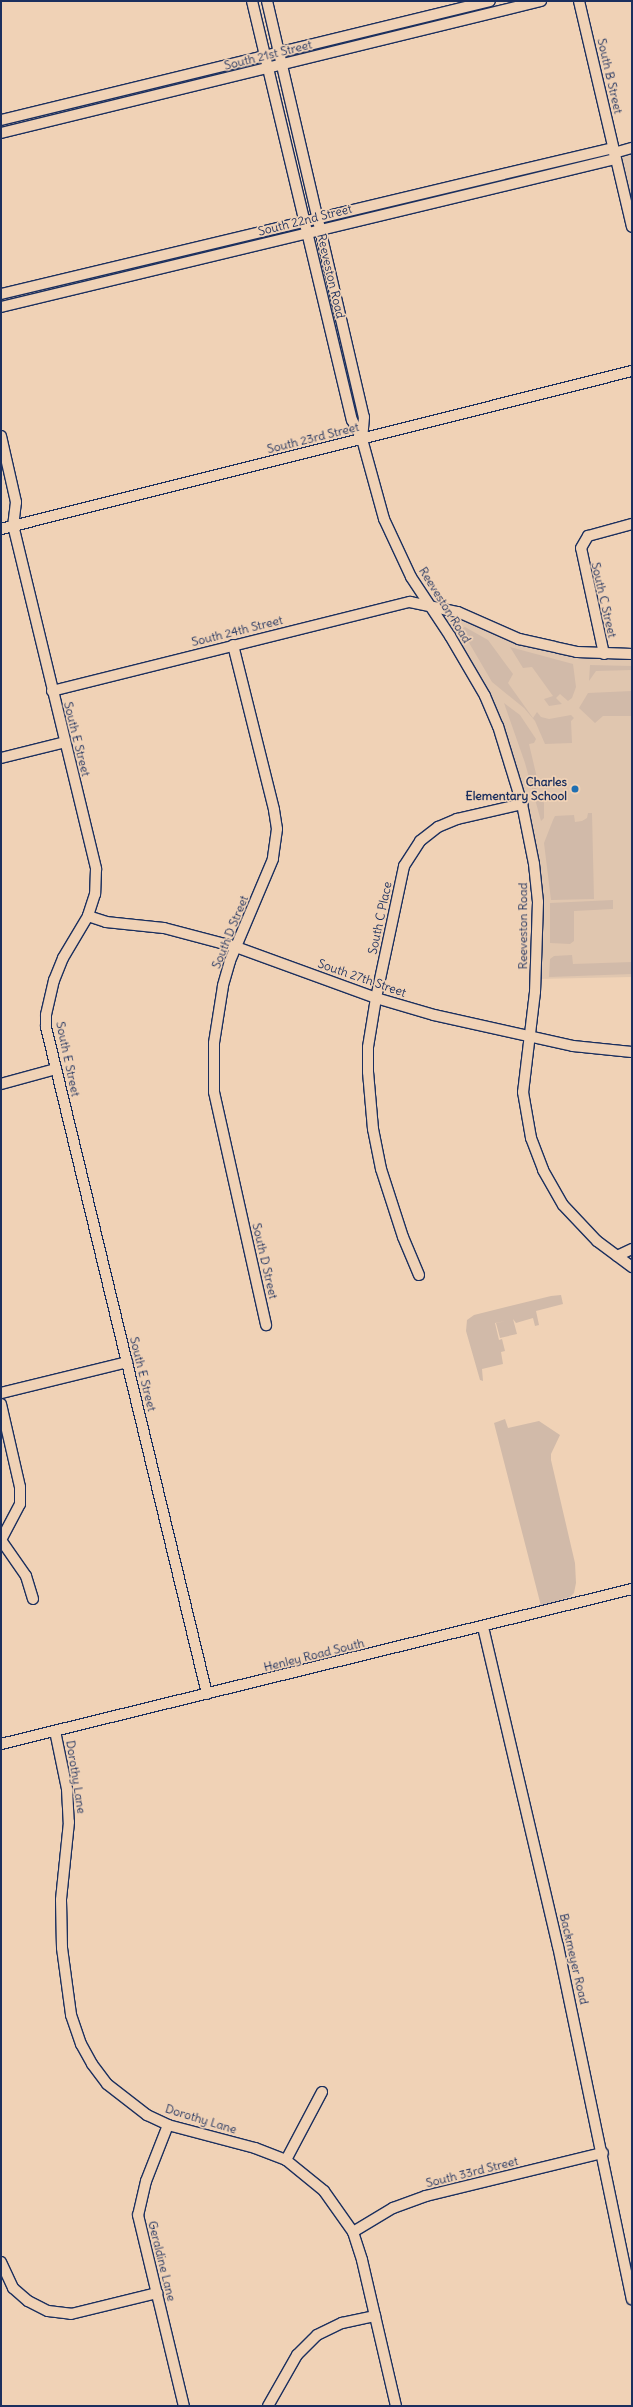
<!DOCTYPE html>
<html>
<head>
<meta charset="utf-8">
<style>
  body { margin:0 }
  #map { position:relative; width:633px; height:2407px; overflow:hidden; background:#f0d2b6; font-family:Delius,sans-serif }
  div>[style] { position:absolute }
  .built>* { inset:0; background:#e0c6af }
  .green>* { inset:0; background:#d1baa9 }
  .roads { filter:drop-shadow(1px 0 #1b2f5e) drop-shadow(-1px 0 #1b2f5e) drop-shadow(0 1px #1b2f5e) drop-shadow(0 -1px #1b2f5e) }
  .minor>* { height:10px; margin:-5px; padding:0 5px; transform-origin:5px; border-radius:5px; background:#f0d2b6 }
  .dots>* { width:11px; height:11px; translate:-50% -50%; box-sizing:border-box; border:2px solid #f0d2b6; border-radius:50% }
  span { translate:-50% -50%; white-space:nowrap; text-align:center; line-height:1.15; -webkit-text-stroke:3.5px #f0d2b6; paint-order:stroke }
  .street-label { font-size:12px; color:#1b2f5e }
  .poi-label { font-size:12px; color:#1b2f5e; font-weight:700 }
  .right { translate:-100% -50%; text-align:right }
  .frame { position:absolute; inset:0; border:2px solid #1b2f5e; pointer-events:none }
</style>
</head>
<body>
<div id="map">
  <div class="built">
    <div style="clip-path:polygon(632px 148px,632px 227px,614px 153px)"></div>
    <div style="clip-path:polygon(428px 604px,519px 639px,577px 652px,632px 654px,632px 977px,536px 979px,534px 864px,498px 726px)"></div>
  </div>
  <div class="green">
    <div style="clip-path:polygon(465px 627px,488px 640px,513px 674px,508px 683px,533px 718px,537px 712px,541px 717px,549px 719px,571px 715px,574px 718px,571px 721px,572px 743px,545px 744px,535px 721px,524px 708px,492px 682px,461px 629px)"></div>
    <div style="clip-path:polygon(510px 647px,573px 664px,576px 687px,572px 698px,568px 701px,560px 694px,556px 698px,562px 704px,549px 706px,544px 699px,553px 696px,532px 667px,523px 668px)"></div>
    <div style="clip-path:polygon(590px 665px,632px 666px,632px 670px,596px 671px,589px 681px)"></div>
    <div style="clip-path:polygon(632px 691px,632px 716px,603px 716px,595px 723px,579px 708px,588px 693px)"></div>
    <div style="clip-path:polygon(504px 703px,520px 715px,536px 739px,534px 743px,529px 744px,537px 778px,536px 797px,544px 799px,544px 818px,541px 821px,525px 763px)"></div>
    <div style="clip-path:polygon(588px 813px,592px 813px,594px 899px,551px 900px,544px 843px,553px 820px,555px 816px,574px 815px,575px 822px,582px 821px,587px 818px)"></div>
    <div style="clip-path:polygon(613px 900px,613px 909px,574px 911px,574px 941px,570px 944px,550px 943px,550px 903px)"></div>
    <div style="clip-path:polygon(572px 955px,573px 964px,632px 962px,632px 974px,549px 977px,550px 959px,554px 956px)"></div>
    <div style="clip-path:polygon(561px 1295px,563px 1304px,536px 1311px,539px 1325px,535px 1326px,533px 1318px,516px 1323px,513px 1319px,517px 1334px,500px 1338px,496px 1323px,506px 1321px,495px 1323px,499px 1340px,502px 1339px,505px 1351px,501px 1352px,503px 1364px,482px 1369px,483px 1381px,480px 1380px,466px 1331px,467px 1320px,474px 1315px,551px 1296px)"></div>
    <div style="clip-path:polygon(505px 1419px,508px 1428px,539px 1421px,560px 1435px,551px 1454px,551px 1460px,575px 1563px,576px 1583px,574px 1593px,570px 1597px,541px 1606px,494px 1423px)"></div>
  </div>
  <div class="roads">
    <div class="minor">
      <div style="left:252px;top:1px;width:431px;rotate:76.6deg"></div>
      <div style="left:352px;top:420px;width:21px;rotate:62deg"></div>
      <div style="left:362px;top:439px;width:83px;rotate:74.6deg"></div>
      <div style="left:384px;top:519px;width:64px;rotate:65deg"></div>
      <div style="left:411px;top:577px;width:71px;rotate:56.5deg"></div>
      <div style="left:450px;top:636px;width:69px;rotate:59.7deg"></div>
      <div style="left:485px;top:696px;width:33px;rotate:67deg"></div>
      <div style="left:498px;top:726px;width:82px;rotate:72.9deg"></div>
      <div style="left:522px;top:804px;width:61px;rotate:78.7deg"></div>
      <div style="left:534px;top:864px;width:38px;rotate:84deg"></div>
      <div style="left:538px;top:902px;width:90px;rotate:91.9deg"></div>
      <div style="left:535px;top:992px;width:101px;rotate:96.8deg"></div>
      <div style="left:523px;top:1092px;width:47px;rotate:80.1deg"></div>
      <div style="left:531px;top:1138px;width:34px;rotate:69deg"></div>
      <div style="left:543px;top:1170px;width:40px;rotate:60.3deg"></div>
      <div style="left:563px;top:1205px;width:50px;rotate:46.6deg"></div>
      <div style="left:597px;top:1241px;width:44px;rotate:36.6deg"></div>
      <div style="left:267px;top:1px;width:427px;rotate:76.9deg"></div>
      <div style="left:364px;top:417px;width:22px;rotate:95deg"></div>
      <div style="left:579px;top:1px;width:232px;rotate:76.8deg"></div>
      <div style="left:1px;top:120px;width:503px;rotate:-13.68deg"></div>
      <div style="left:1px;top:133px;width:556px;rotate:-13.74deg"></div>
      <div style="left:614px;top:153px;width:19px;rotate:-16deg"></div>
      <div style="left:1px;top:294px;width:629px;rotate:-13.42deg"></div>
      <div style="left:1px;top:307px;width:632px;rotate:-13.55deg"></div>
      <div style="left:1px;top:436px;width:68px;rotate:77.2deg"></div>
      <div style="left:16px;top:502px;width:23px;rotate:97deg"></div>
      <div style="left:13px;top:525px;width:354px;rotate:76.4deg"></div>
      <div style="left:96px;top:869px;width:25px;rotate:92deg"></div>
      <div style="left:95px;top:894px;width:23px;rotate:108deg"></div>
      <div style="left:88px;top:916px;width:49px;rotate:120.8deg"></div>
      <div style="left:63px;top:958px;width:24px;rotate:112deg"></div>
      <div style="left:54px;top:980px;width:36px;rotate:103deg"></div>
      <div style="left:46px;top:1015px;width:12px;rotate:90deg"></div>
      <div style="left:46px;top:1027px;width:686px;rotate:76.43deg"></div>
      <div style="left:1px;top:529px;width:650px;rotate:-14.06deg"></div>
      <div style="left:233px;top:645px;width:170px;rotate:76deg"></div>
      <div style="left:274px;top:810px;width:19px;rotate:81deg"></div>
      <div style="left:277px;top:829px;width:30px;rotate:98deg"></div>
      <div style="left:273px;top:859px;width:111px;rotate:112.9deg"></div>
      <div style="left:230px;top:961px;width:26px;rotate:106deg"></div>
      <div style="left:223px;top:986px;width:58px;rotate:99deg"></div>
      <div style="left:214px;top:1043px;width:49px;rotate:90deg"></div>
      <div style="left:214px;top:1092px;width:239px;rotate:77.4deg"></div>
      <div style="left:604px;top:654px;width:108px;rotate:-102.2deg"></div>
      <div style="left:581px;top:548px;width:14px;rotate:-60deg"></div>
      <div style="left:588px;top:536px;width:46px;rotate:-15.3deg"></div>
      <div style="left:52px;top:691px;width:369px;rotate:-14deg"></div>
      <div style="left:410px;top:602px;width:49px;rotate:11.8deg"></div>
      <div style="left:458px;top:612px;width:67px;rotate:23.9deg"></div>
      <div style="left:519px;top:639px;width:59px;rotate:12.6deg"></div>
      <div style="left:577px;top:652px;width:55px;rotate:2.1deg"></div>
      <div style="left:1px;top:758px;width:66px;rotate:-14deg"></div>
      <div style="left:88px;top:916px;width:19px;rotate:18deg"></div>
      <div style="left:106px;top:922px;width:58px;rotate:5.9deg"></div>
      <div style="left:164px;top:928px;width:74px;rotate:14.8deg"></div>
      <div style="left:236px;top:947px;width:149px;rotate:20deg"></div>
      <div style="left:376px;top:998px;width:60px;rotate:16.3deg"></div>
      <div style="left:434px;top:1015px;width:142px;rotate:12.6deg"></div>
      <div style="left:573px;top:1046px;width:59px;rotate:5.8deg"></div>
      <div style="left:1px;top:1084px;width:57px;rotate:-15.3deg"></div>
      <div style="left:617px;top:1256px;width:17px;rotate:-25deg"></div>
      <div style="left:419px;top:1275px;width:41px;rotate:-112.8deg"></div>
      <div style="left:403px;top:1237px;width:71px;rotate:-107.9deg"></div>
      <div style="left:381px;top:1169px;width:41px;rotate:-101.3deg"></div>
      <div style="left:373px;top:1129px;width:57px;rotate:-95deg"></div>
      <div style="left:368px;top:1072px;width:25px;rotate:-90deg"></div>
      <div style="left:368px;top:1047px;width:50px;rotate:-80.7deg"></div>
      <div style="left:376px;top:998px;width:135px;rotate:-78deg"></div>
      <div style="left:404px;top:866px;width:30px;rotate:-57deg"></div>
      <div style="left:420px;top:841px;width:23px;rotate:-38deg"></div>
      <div style="left:438px;top:827px;width:21px;rotate:-23deg"></div>
      <div style="left:457px;top:819px;width:67px;rotate:-13deg"></div>
      <div style="left:1px;top:1393px;width:130px;rotate:-13.8deg"></div>
      <div style="left:1px;top:1404px;width:85px;rotate:77.1deg"></div>
      <div style="left:20px;top:1487px;width:17px;rotate:90deg"></div>
      <div style="left:20px;top:1504px;width:41px;rotate:117.8deg"></div>
      <div style="left:1px;top:1540px;width:44px;rotate:55.2deg"></div>
      <div style="left:26px;top:1576px;width:24px;rotate:73deg"></div>
      <div style="left:483px;top:1627px;width:328px;rotate:76.8deg"></div>
      <div style="left:558px;top:1946px;width:361px;rotate:78.2deg"></div>
      <div style="left:55px;top:1731px;width:59px;rotate:78.3deg"></div>
      <div style="left:67px;top:1789px;width:33px;rotate:87deg"></div>
      <div style="left:69px;top:1822px;width:78px;rotate:95.9deg"></div>
      <div style="left:61px;top:1900px;width:48px;rotate:88.8deg"></div>
      <div style="left:62px;top:1948px;width:68px;rotate:82.3deg"></div>
      <div style="left:71px;top:2015px;width:31px;rotate:71deg"></div>
      <div style="left:81px;top:2044px;width:23px;rotate:61deg"></div>
      <div style="left:92px;top:2064px;width:25px;rotate:53deg"></div>
      <div style="left:107px;top:2084px;width:51px;rotate:37.8deg"></div>
      <div style="left:147px;top:2115px;width:23px;rotate:25deg"></div>
      <div style="left:168px;top:2125px;width:90px;rotate:14.8deg"></div>
      <div style="left:255px;top:2148px;width:33px;rotate:21deg"></div>
      <div style="left:286px;top:2160px;width:49px;rotate:39.2deg"></div>
      <div style="left:324px;top:2191px;width:50px;rotate:54.7deg"></div>
      <div style="left:353px;top:2232px;width:29px;rotate:72deg"></div>
      <div style="left:362px;top:2260px;width:150px;rotate:76.9deg"></div>
      <div style="left:1px;top:1744px;width:650px;rotate:-13.8deg"></div>
      <div style="left:168px;top:2125px;width:60px;rotate:111.4deg"></div>
      <div style="left:146px;top:2181px;width:35px;rotate:103deg"></div>
      <div style="left:138px;top:2215px;width:196px;rotate:76.5deg"></div>
      <div style="left:286px;top:2160px;width:77px;rotate:-62.1deg"></div>
      <div style="left:353px;top:2232px;width:47px;rotate:-31deg"></div>
      <div style="left:393px;top:2208px;width:35px;rotate:-20deg"></div>
      <div style="left:426px;top:2196px;width:182px;rotate:-13.7deg"></div>
      <div style="left:1px;top:2262px;width:29px;rotate:65deg"></div>
      <div style="left:13px;top:2288px;width:20px;rotate:41deg"></div>
      <div style="left:28px;top:2301px;width:22px;rotate:27deg"></div>
      <div style="left:48px;top:2311px;width:23px;rotate:7deg"></div>
      <div style="left:71px;top:2314px;width:89px;rotate:-13.7deg"></div>
      <div style="left:268px;top:2406px;width:59px;rotate:-60.4deg"></div>
      <div style="left:297px;top:2355px;width:28px;rotate:-45deg"></div>
      <div style="left:317px;top:2335px;width:28px;rotate:-26deg"></div>
      <div style="left:342px;top:2323px;width:34px;rotate:-12deg"></div>
    </div>
  </div>
  <div class="dots">
    <div style="left:575px;top:789px;background:#1f6fb2"></div>
  </div>
  <div class="street-label">
    <span style="left:268px;top:55px;rotate:-14deg">South 21st Street</span>
    <span style="left:610px;top:76px;rotate:77deg">South B Street</span>
    <span style="left:305px;top:220px;rotate:-14deg">South 22nd Street</span>
    <span style="left:331px;top:276px;rotate:77deg">Reeveston Road</span>
    <span style="left:313px;top:438px;rotate:-14deg">South 23rd Street</span>
    <span style="left:604px;top:600px;rotate:77deg">South C Street</span>
    <span style="left:445px;top:605px;rotate:58deg">Reeveston Road</span>
    <span style="left:237px;top:631px;rotate:-14deg">South 24th Street</span>
    <span style="left:77px;top:739px;rotate:76deg">South E Street</span>
    <span style="left:380px;top:918px;rotate:-78deg">South C Place</span>
    <span style="left:523px;top:926px;rotate:-90deg">Reeveston Road</span>
    <span style="left:230px;top:932px;rotate:-68deg">South D Street</span>
    <span style="left:362px;top:978px;rotate:19deg">South 27th Street</span>
    <span style="left:68px;top:1059px;rotate:78deg">South E Street</span>
    <span style="left:265px;top:1261px;rotate:77deg">South D Street</span>
    <span style="left:143px;top:1374px;rotate:76deg">South E Street</span>
    <span style="left:314px;top:1655px;rotate:-14deg">Henley Road South</span>
    <span style="left:76px;top:1777px;rotate:81deg">Dorothy Lane</span>
    <span style="left:574px;top:1959px;rotate:77deg">Backmeyer Road</span>
    <span style="left:201px;top:2119px;rotate:17deg">Dorothy Lane</span>
    <span style="left:472px;top:2172px;rotate:-14deg">South 33rd Street</span>
    <span style="left:162px;top:2261px;rotate:76deg">Geraldine Lane</span>
  </div>
  <div class="poi-label">
    <span class="right" style="left:567px;top:789px">Charles<br>Elementary School</span>
  </div>
  <div class="frame"></div>
</div>
</body>
</html>
